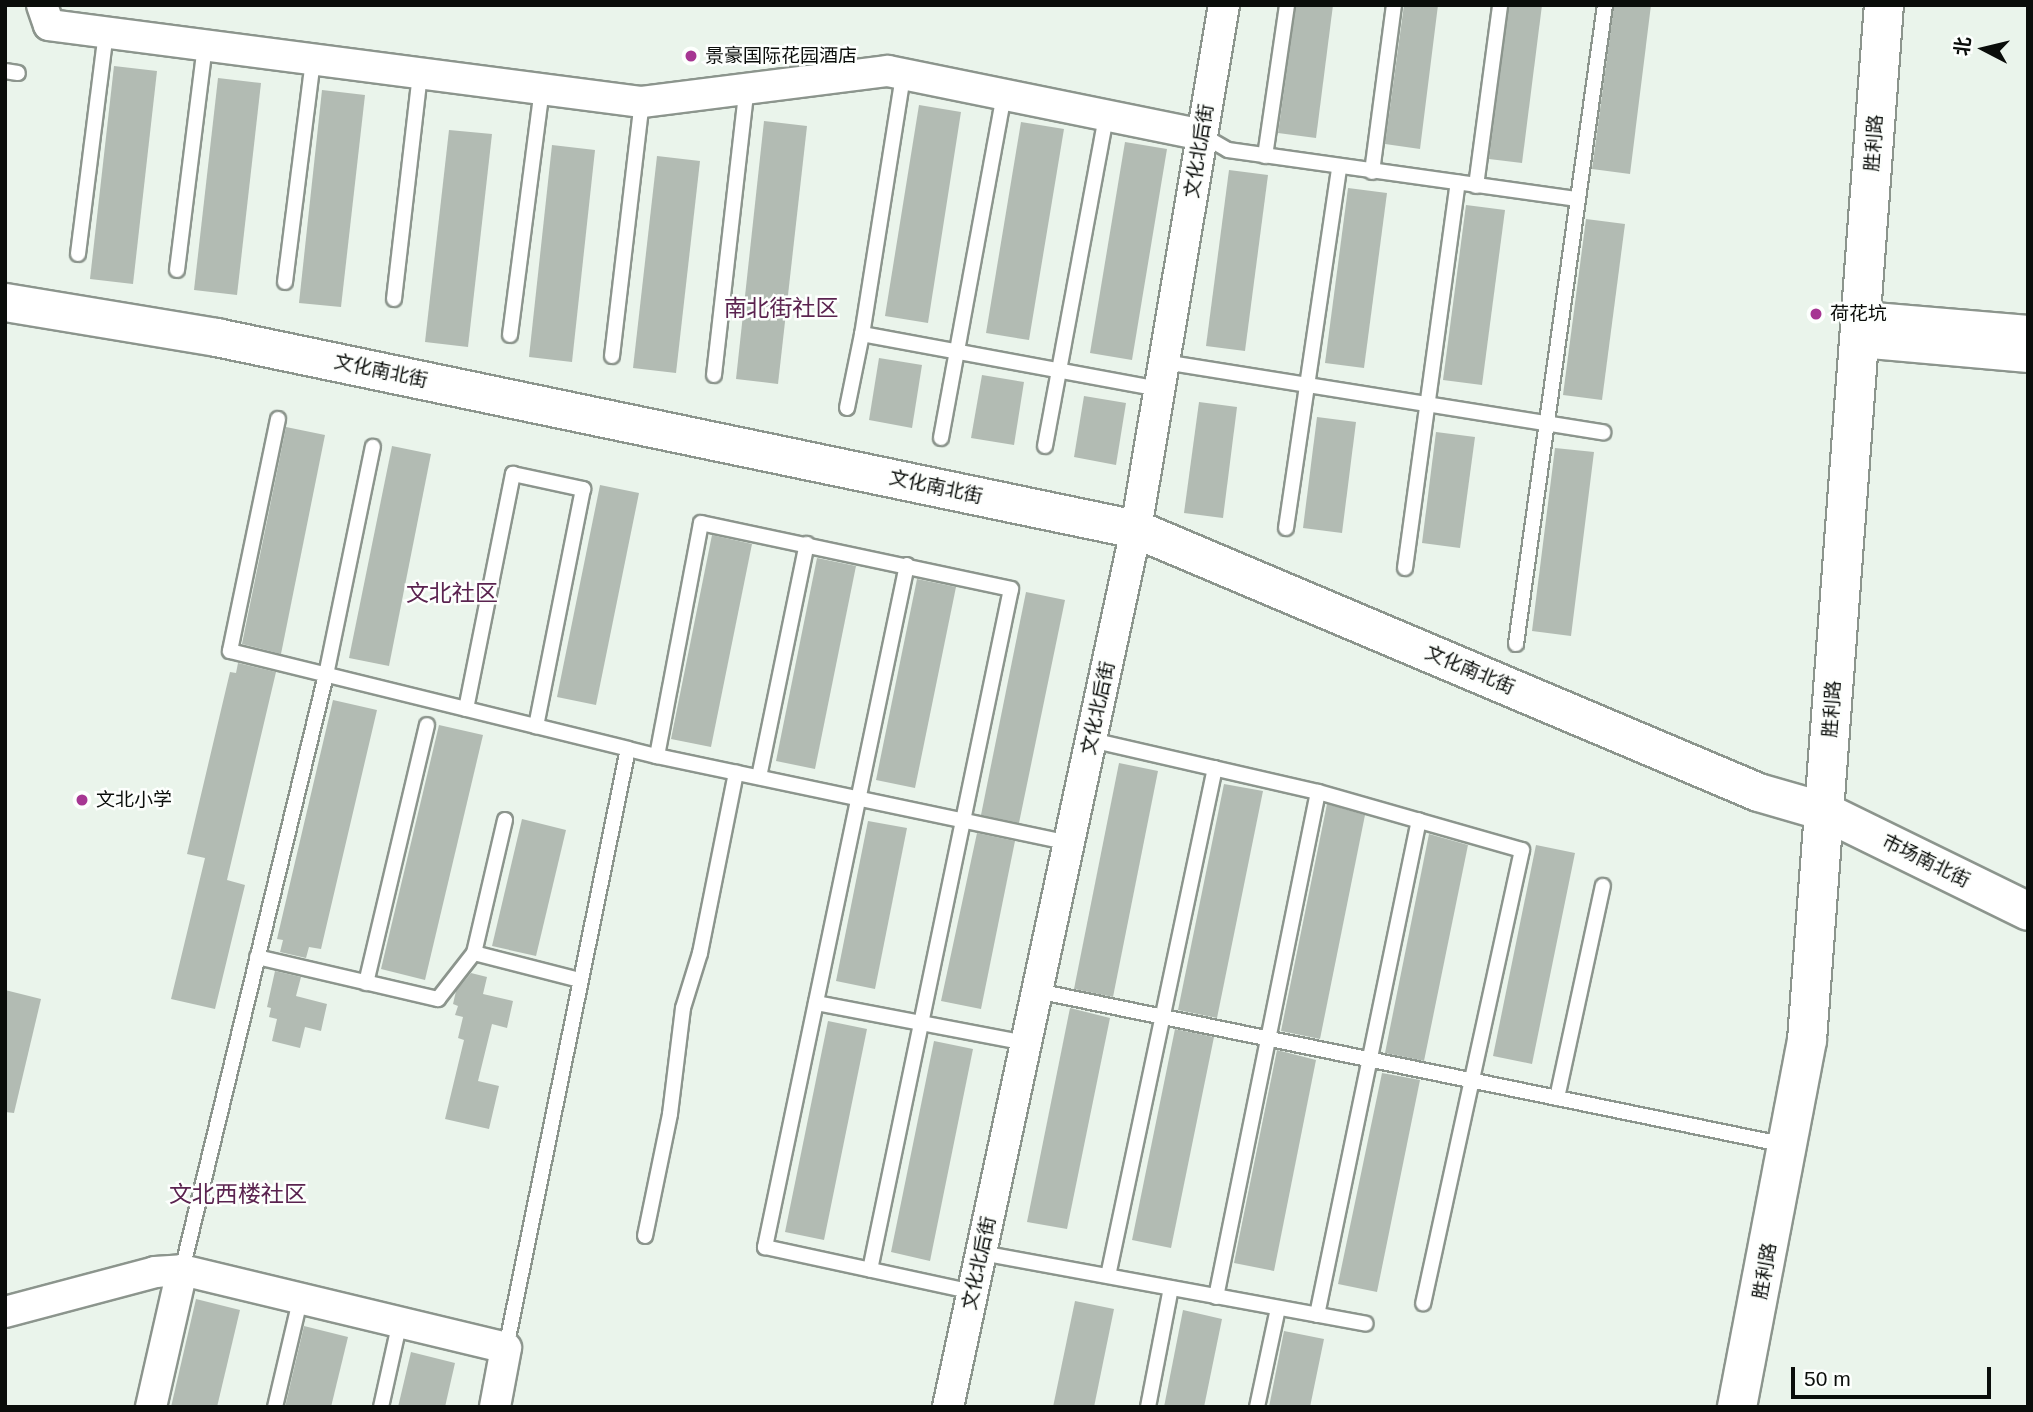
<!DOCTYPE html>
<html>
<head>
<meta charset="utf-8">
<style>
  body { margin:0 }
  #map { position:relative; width:2033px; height:1412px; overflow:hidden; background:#eaf4eb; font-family:Arial,"Noto Sans SC",sans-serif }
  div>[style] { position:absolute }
  .building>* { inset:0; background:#b2bbb3 }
  .roads { filter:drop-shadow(2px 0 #8c958d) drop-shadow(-2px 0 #8c958d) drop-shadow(0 2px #8c958d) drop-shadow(0 -2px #8c958d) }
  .service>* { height:14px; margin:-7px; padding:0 7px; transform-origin:7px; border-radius:7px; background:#fff }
  .minor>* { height:30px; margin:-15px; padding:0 15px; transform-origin:15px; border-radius:15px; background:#fff }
  .tertiary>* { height:37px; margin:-18.5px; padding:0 18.5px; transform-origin:18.5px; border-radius:18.5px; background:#fff }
  .secondary>* { height:38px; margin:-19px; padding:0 19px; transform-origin:19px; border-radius:19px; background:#fff }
  .dots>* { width:19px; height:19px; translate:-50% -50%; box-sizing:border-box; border:4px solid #fdfffd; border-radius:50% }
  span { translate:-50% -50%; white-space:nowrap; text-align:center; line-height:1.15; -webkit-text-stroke:5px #fdfffd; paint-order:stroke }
  .poi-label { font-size:19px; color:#0a0d0a }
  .left { translate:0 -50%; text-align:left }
  .street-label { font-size:19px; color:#0a0d0a }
  .quarter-label { font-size:23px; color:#5a234f }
  .frame { position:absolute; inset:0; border:7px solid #0a0d0a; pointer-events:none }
  .north { position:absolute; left:1949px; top:14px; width:70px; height:70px; -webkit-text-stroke:5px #fdfffd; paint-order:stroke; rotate:277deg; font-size:19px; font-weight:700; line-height:28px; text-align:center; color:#0a0d0a }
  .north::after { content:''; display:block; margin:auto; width:24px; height:32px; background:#0a0d0a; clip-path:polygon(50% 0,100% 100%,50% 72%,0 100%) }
  .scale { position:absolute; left:1791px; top:1367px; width:200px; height:32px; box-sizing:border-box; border:4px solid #0a0d0a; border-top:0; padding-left:9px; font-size:21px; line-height:24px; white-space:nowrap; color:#0a0d0a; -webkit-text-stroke:5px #fdfffd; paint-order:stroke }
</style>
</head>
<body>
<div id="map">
  <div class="building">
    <div style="clip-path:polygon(1296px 5px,1333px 5px,1316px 138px,1278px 133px)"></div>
    <div style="clip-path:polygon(1404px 5px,1438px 5px,1420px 149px,1385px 144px)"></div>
    <div style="clip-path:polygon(1509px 5px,1542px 5px,1522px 163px,1489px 159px)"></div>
    <div style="clip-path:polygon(1614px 5px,1651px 5px,1630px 174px,1592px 169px)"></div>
    <div style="clip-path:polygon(114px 66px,157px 71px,133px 284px,90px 279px)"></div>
    <div style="clip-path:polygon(218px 78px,261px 83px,237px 295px,194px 290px)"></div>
    <div style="clip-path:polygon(322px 90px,365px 95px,341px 307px,299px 303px)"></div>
    <div style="clip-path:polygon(919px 105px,961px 112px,928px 323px,885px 316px)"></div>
    <div style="clip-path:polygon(764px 121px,807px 126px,778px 384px,736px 379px)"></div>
    <div style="clip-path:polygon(1021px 122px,1064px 129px,1029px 340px,986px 333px)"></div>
    <div style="clip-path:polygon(449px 130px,492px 134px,468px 347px,425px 342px)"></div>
    <div style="clip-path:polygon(1125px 142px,1167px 149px,1132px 360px,1090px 353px)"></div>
    <div style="clip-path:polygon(552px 145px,595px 150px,572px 362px,529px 357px)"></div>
    <div style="clip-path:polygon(657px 156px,700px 161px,676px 373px,633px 368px)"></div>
    <div style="clip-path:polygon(1229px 170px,1268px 175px,1245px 351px,1206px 346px)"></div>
    <div style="clip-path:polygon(1348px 188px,1387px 193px,1364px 368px,1325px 363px)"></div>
    <div style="clip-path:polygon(1466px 205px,1505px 210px,1482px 385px,1443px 380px)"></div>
    <div style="clip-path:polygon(1586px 219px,1625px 224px,1602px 400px,1563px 395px)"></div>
    <div style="clip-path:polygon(879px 358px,922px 365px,912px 428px,869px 420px)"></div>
    <div style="clip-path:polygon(982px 375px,1024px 382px,1014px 445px,971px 438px)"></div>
    <div style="clip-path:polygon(1084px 396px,1126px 403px,1116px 465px,1074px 457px)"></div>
    <div style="clip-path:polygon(1199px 402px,1237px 407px,1223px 518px,1184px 513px)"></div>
    <div style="clip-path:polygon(1317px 417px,1356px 422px,1342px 533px,1303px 528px)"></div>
    <div style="clip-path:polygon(286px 427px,325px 435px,281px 654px,242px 644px)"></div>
    <div style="clip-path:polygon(1436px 432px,1475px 437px,1460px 548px,1422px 543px)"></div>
    <div style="clip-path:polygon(392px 446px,431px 454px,389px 666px,349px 658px)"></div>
    <div style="clip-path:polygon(1555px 448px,1594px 452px,1571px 636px,1532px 631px)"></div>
    <div style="clip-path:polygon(600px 485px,639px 493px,596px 705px,557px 697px)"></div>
    <div style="clip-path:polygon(712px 535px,752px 544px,711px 747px,671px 739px)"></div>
    <div style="clip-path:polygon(817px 558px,856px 566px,815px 769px,776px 761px)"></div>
    <div style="clip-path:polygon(917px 579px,956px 587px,915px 788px,876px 780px)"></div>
    <div style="clip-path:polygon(1026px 592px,1065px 600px,1019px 823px,981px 815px)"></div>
    <div style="clip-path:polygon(238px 663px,276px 672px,227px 880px,245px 885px,215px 1009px,171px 999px,205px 858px,187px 854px,230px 672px,236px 673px)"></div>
    <div style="clip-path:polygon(333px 700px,377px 710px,321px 949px,309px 947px,306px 958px,280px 952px,283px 940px,277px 939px)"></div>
    <div style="clip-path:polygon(439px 725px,483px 735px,425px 980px,381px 969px)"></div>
    <div style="clip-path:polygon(1119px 763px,1158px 771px,1113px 997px,1074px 989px)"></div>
    <div style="clip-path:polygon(1224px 784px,1263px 791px,1217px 1018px,1178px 1010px)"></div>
    <div style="clip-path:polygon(1327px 804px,1365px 815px,1320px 1039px,1281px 1031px)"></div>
    <div style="clip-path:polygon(522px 819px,566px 830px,536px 956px,492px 946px)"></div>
    <div style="clip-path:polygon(868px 821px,907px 828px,875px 989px,836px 981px)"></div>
    <div style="clip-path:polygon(977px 833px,1015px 841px,981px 1009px,941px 1001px)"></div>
    <div style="clip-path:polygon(1429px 834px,1468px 845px,1424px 1061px,1385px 1053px)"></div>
    <div style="clip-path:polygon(1536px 845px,1575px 853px,1532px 1064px,1493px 1056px)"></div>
    <div style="clip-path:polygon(275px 971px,301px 977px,296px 996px,327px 1004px,321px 1031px,305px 1027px,300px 1048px,272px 1041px,277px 1019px,269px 1017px,271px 1008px,267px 1007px)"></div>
    <div style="clip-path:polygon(471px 973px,487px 977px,483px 994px,513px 1001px,507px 1028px,492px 1024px,478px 1081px,499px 1086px,489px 1129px,445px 1119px,464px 1040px,458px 1038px,463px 1017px,455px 1015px,458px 1006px,453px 1004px,456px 991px)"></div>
    <div style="clip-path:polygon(5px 990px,41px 999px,14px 1113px,5px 1112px)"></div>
    <div style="clip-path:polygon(1070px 1008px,1110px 1018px,1067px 1229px,1027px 1222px)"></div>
    <div style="clip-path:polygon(828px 1021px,867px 1029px,824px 1240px,785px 1232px)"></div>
    <div style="clip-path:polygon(1175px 1029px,1214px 1037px,1171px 1248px,1132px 1240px)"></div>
    <div style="clip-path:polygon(934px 1041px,973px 1049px,930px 1261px,891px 1252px)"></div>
    <div style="clip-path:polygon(1277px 1050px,1316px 1060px,1274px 1271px,1234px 1263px)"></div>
    <div style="clip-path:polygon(1382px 1073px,1420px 1080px,1377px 1292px,1338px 1284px)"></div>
    <div style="clip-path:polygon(196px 1299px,240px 1310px,217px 1407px,171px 1407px)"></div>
    <div style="clip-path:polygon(1075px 1301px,1114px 1309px,1094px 1407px,1053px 1407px)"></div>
    <div style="clip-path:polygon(1183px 1310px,1222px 1319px,1204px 1407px,1164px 1407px)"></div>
    <div style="clip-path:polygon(304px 1326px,348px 1337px,331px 1407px,285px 1407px)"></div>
    <div style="clip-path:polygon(1284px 1331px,1324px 1339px,1310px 1407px,1269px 1407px)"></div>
    <div style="clip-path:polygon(411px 1352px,455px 1363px,445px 1407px,398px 1407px)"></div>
  </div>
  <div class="roads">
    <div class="service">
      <div style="left:5px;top:71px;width:13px;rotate:9deg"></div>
      <div style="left:903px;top:76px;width:261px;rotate:99deg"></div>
      <div style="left:862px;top:334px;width:303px;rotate:10.5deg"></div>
      <div style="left:1202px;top:135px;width:30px;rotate:30deg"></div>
      <div style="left:1228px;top:150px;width:353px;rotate:8deg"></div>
      <div style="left:1265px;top:156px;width:153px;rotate:-81.7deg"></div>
      <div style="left:1372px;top:172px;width:168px;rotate:-82.5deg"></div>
      <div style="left:1476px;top:186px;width:183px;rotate:-82.4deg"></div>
      <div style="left:78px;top:254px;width:224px;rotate:-82.8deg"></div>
      <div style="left:177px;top:270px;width:227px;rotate:-82.9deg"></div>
      <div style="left:285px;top:282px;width:225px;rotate:-82.8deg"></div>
      <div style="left:394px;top:299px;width:227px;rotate:-83.4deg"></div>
      <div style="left:510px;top:335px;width:248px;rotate:-82.6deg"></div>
      <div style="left:612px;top:356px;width:256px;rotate:-83.3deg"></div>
      <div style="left:1164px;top:362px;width:445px;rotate:9.1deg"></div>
      <div style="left:714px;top:375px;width:285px;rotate:-83.5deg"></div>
      <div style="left:847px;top:408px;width:76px;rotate:-78.5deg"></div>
      <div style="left:278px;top:419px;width:237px;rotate:101.7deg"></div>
      <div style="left:230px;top:651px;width:410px;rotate:13.8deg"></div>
      <div style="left:628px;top:749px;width:30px;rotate:14deg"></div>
      <div style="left:657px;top:756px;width:237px;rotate:-79.3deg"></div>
      <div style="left:701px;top:523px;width:317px;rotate:12deg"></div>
      <div style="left:1011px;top:589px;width:695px;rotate:101.7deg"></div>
      <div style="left:941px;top:438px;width:348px;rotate:-79.6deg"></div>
      <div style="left:1045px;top:446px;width:336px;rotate:-79.5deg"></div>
      <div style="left:1286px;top:528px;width:364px;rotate:-81.6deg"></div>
      <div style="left:907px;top:565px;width:697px;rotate:101.76deg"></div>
      <div style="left:765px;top:1247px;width:213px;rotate:12.2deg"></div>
      <div style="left:1405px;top:568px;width:389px;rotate:-82.2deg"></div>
      <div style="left:1516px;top:644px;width:645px;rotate:-82.07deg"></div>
      <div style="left:466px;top:709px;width:240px;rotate:-78.7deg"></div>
      <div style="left:513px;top:474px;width:72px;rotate:12.1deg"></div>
      <div style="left:583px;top:489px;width:242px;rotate:101.2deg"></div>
      <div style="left:1091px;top:740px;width:233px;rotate:12.9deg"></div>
      <div style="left:1318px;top:792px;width:212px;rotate:15.9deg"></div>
      <div style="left:1522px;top:850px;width:464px;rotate:102.3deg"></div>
      <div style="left:657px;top:756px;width:421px;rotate:11.9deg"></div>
      <div style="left:759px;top:777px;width:238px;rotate:-78.4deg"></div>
      <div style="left:505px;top:820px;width:137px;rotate:103.1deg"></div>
      <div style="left:474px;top:953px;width:109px;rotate:14.3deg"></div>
      <div style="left:257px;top:957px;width:186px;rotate:13.1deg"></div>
      <div style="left:438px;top:999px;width:58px;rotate:-52deg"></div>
      <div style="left:366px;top:983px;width:265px;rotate:-76.7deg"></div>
      <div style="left:1037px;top:991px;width:765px;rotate:11.62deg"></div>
      <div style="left:816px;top:1003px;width:214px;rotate:10.8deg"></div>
      <div style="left:1557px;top:1098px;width:217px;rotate:-77.8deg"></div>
      <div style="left:645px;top:1236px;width:125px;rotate:-78.4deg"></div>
      <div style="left:670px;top:1114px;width:107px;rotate:-83deg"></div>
      <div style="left:683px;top:1008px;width:58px;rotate:-72.8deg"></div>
      <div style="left:700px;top:953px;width:184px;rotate:-78.7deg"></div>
      <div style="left:981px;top:1253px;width:391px;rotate:10.4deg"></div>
      <div style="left:182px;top:1270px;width:612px;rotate:-76.4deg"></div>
      <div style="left:326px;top:675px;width:233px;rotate:-78.4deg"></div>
      <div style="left:1108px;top:1276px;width:519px;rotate:-78.11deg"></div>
      <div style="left:1216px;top:1297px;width:515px;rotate:-78.58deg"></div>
      <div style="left:1317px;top:1315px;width:505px;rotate:-78.36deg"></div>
      <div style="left:506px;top:1348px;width:611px;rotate:-78.49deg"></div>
      <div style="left:275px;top:1407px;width:114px;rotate:-76.8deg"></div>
      <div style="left:381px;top:1407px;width:88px;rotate:-77.5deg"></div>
      <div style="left:1148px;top:1407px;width:121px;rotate:-79.1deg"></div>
      <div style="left:1257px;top:1407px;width:101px;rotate:-78deg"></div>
    </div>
    <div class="minor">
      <div style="left:42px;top:5px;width:21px;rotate:71deg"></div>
      <div style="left:49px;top:25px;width:598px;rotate:7.4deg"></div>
      <div style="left:642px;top:102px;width:248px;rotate:-7.2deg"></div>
      <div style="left:888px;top:71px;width:320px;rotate:11.5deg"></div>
      <div style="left:1862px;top:317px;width:167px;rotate:4.8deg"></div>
      <div style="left:1860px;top:342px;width:169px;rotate:5.1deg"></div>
      <div style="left:5px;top:1312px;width:155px;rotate:-14.9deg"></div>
      <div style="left:155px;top:1272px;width:27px;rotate:-4deg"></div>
      <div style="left:182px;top:1270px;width:333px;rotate:13.5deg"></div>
      <div style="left:506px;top:1348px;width:60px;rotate:100.6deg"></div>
      <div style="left:151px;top:1407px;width:140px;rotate:-77.2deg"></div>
      <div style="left:948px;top:1407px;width:898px;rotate:-77.91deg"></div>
      <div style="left:1136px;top:529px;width:531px;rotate:-80.47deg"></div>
    </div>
    <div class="tertiary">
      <div style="left:5px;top:302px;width:214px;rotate:9.4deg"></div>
      <div style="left:216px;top:337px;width:940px;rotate:11.79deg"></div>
      <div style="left:1136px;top:529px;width:675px;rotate:22.92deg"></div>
      <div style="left:1758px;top:792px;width:69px;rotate:16.1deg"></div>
      <div style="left:1824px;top:811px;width:227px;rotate:26.1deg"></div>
    </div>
    <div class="secondary">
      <div style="left:1737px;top:1407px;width:374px;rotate:-79.2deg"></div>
      <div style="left:1807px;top:1040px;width:1038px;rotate:-85.75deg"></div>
    </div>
  </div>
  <div class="dots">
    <div style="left:691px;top:56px;background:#a63692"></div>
    <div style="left:1816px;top:314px;background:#a63692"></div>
    <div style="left:82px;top:800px;background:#a63692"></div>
  </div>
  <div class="poi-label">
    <span class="left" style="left:705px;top:56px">景豪国际花园酒店</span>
    <span class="left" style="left:1830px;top:314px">荷花坑</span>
    <span class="left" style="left:96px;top:800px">文北小学</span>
  </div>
  <div class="street-label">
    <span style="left:1874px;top:143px;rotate:-86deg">胜利路</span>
    <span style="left:1199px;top:151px;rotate:-81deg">文化北后街</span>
    <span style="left:381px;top:371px;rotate:12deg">文化南北街</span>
    <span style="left:936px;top:487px;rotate:12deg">文化南北街</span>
    <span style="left:1470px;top:670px;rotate:23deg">文化南北街</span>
    <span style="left:1098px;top:708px;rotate:-78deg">文化北后街</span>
    <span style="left:1832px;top:709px;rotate:-86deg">胜利路</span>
    <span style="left:1926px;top:861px;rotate:26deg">市场南北街</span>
    <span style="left:979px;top:1263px;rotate:-78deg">文化北后街</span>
    <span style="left:1765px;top:1271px;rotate:-80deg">胜利路</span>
  </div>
  <div class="quarter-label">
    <span style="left:781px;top:308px">南北街社区</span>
    <span style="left:452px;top:593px">文北社区</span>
    <span style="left:238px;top:1194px">文北西楼社区</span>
  </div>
  <div class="frame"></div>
  <div class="north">北</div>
  <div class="scale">50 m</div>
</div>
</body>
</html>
